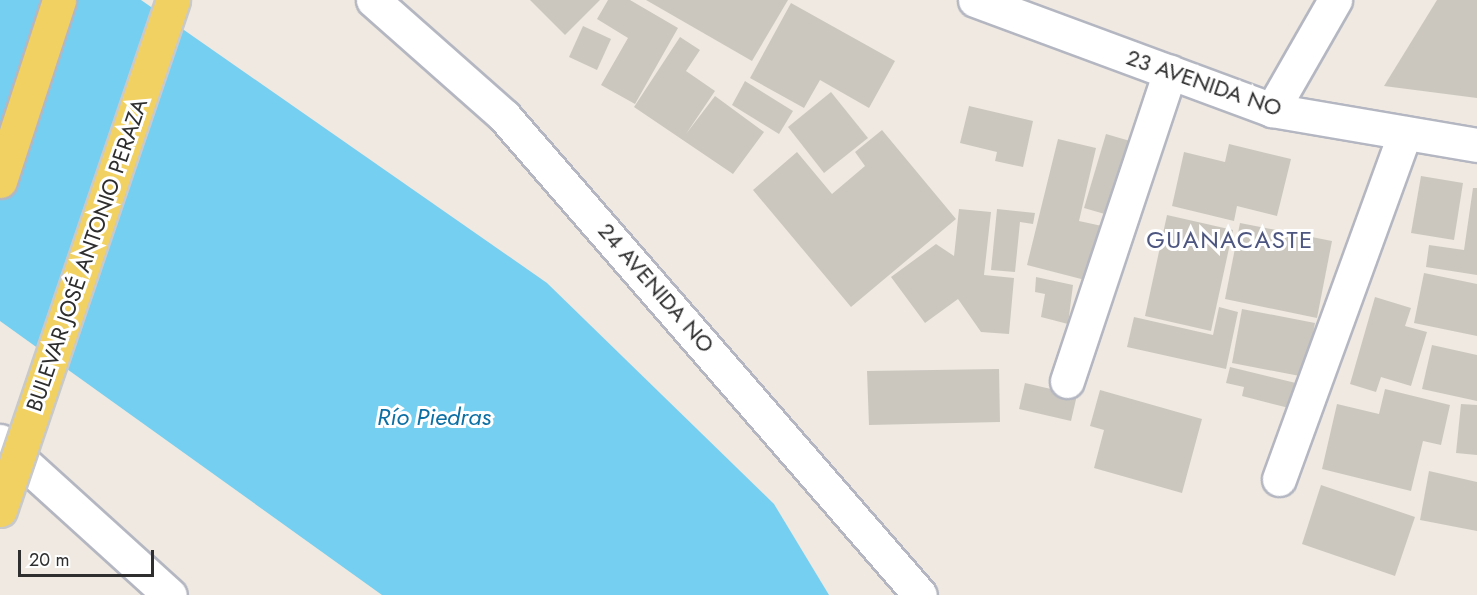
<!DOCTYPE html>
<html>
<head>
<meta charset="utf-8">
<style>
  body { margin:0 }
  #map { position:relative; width:1477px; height:595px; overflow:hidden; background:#efe9e1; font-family:Jost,sans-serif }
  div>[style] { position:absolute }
  .water>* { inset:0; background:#75cff0 }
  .building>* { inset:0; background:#cbc7bf }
  .roads { filter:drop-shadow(2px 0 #b4b7c1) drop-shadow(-2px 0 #b4b7c1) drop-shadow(0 2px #b4b7c1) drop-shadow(0 -2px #b4b7c1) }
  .minor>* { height:33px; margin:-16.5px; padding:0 16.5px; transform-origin:16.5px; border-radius:16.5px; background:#fff }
  .major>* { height:33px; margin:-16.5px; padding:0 16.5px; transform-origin:16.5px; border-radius:16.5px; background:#f2d163 }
  .bridges { filter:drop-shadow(2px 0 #c9c9c9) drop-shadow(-2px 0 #c9c9c9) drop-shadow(0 2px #c9c9c9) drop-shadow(0 -2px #c9c9c9) }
  .major-bridge>* { height:33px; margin:-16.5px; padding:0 16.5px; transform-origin:16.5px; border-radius:16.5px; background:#f2d163 }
  span { translate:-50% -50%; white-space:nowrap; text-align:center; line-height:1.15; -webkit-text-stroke:6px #fff; paint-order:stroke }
  .street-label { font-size:22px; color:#2e2e2e }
  .neighbourhood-label { font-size:24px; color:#4d5680; letter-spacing:1.5px }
  .water-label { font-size:24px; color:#0d6fa3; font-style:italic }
  .scale { position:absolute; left:18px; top:550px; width:136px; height:27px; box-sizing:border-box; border:3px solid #2e2e2e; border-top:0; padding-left:8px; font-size:18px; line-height:21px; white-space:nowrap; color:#2e2e2e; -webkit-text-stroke:4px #fff; paint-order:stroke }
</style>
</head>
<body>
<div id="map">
  <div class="water">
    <div style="clip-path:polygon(0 0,141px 0,547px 283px,774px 504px,829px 595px,382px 595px,0 321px)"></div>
  </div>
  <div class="building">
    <div style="clip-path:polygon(530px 0,600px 0,565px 35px)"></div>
    <div style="clip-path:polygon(608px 0,630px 0,678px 28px,635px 104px,601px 85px,628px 38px,597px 19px)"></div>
    <div style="clip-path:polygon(646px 0,788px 0,752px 61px)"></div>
    <div style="clip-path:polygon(1437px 0,1477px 0,1477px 98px,1384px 86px)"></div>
    <div style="clip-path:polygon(791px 3px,895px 61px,869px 108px,820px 80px,804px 108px,750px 78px)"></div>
    <div style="clip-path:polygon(583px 26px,611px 39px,597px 70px,569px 57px)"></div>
    <div style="clip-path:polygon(680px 37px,700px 50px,686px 71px,715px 91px,686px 134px,715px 96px,764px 132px,733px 174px,634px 107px)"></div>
    <div style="clip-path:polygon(745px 81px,793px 111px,779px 134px,732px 105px)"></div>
    <div style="clip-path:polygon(831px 92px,868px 138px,824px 173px,788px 127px)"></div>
    <div style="clip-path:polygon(969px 106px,1033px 121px,1023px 167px,995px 161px,997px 152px,960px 143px)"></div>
    <div style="clip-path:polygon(882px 130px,956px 219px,851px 307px,753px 190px,797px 152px,832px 194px,865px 166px,855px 152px)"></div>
    <div style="clip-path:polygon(1106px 134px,1137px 143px,1115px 217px,1084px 208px)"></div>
    <div style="clip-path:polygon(1058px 139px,1096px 148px,1079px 221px,1102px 226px,1089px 281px,1027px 265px)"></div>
    <div style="clip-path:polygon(1229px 144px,1291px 159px,1277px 216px,1237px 206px,1234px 221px,1172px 206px,1184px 152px,1225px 162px)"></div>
    <div style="clip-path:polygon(1421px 176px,1463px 183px,1454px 240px,1411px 233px)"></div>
    <div style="clip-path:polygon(1473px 188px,1477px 188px,1477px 275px,1426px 267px,1429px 245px,1464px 250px)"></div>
    <div style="clip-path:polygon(959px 209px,991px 212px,984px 275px,1014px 278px,1009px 334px,981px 332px,958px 299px,925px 323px,891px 277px,936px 244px,954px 256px)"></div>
    <div style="clip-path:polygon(997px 209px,1035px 213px,1033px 224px,1020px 222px,1015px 272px,991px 270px)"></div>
    <div style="clip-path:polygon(1167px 215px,1233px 230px,1211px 331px,1145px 316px)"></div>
    <div style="clip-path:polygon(1240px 223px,1332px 241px,1317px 318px,1225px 299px)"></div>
    <div style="clip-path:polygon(1424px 273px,1477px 284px,1477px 336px,1414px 323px)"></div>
    <div style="clip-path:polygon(1036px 277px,1073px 285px,1068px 324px,1041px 317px,1045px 294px,1035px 292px)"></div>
    <div style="clip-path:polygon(1375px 297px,1411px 308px,1405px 326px,1427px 332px,1411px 386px,1381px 377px,1376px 392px,1350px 384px)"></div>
    <div style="clip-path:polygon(1219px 307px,1238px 312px,1226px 369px,1127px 347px,1134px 317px,1213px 335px)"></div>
    <div style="clip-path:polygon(1242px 309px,1315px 323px,1305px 377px,1232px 363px)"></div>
    <div style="clip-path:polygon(1432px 345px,1477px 355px,1477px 401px,1422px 389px)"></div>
    <div style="clip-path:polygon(1230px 367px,1304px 385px,1297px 410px,1242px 396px,1244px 387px,1226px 383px)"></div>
    <div style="clip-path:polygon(999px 369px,1000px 422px,869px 425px,867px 371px)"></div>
    <div style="clip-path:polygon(1025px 383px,1077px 395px,1071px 421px,1019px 409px)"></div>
    <div style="clip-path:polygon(1385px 389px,1450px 405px,1441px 445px,1423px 441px,1411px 491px,1322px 469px,1337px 404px,1379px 414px)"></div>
    <div style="clip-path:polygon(1100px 390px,1202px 419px,1182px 493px,1094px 468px,1104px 430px,1090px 426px)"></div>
    <div style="clip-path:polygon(1461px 404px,1477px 405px,1477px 455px,1456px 453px)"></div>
    <div style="clip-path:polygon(1429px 471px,1477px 482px,1477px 531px,1420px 520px)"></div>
    <div style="clip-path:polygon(1321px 485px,1415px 517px,1395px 576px,1302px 544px)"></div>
  </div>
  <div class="roads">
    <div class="minor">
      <div style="left:373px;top:0;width:175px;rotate:41.5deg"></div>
      <div style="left:504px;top:116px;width:634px;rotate:49.03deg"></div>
      <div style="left:975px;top:0;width:317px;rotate:20.3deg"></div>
      <div style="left:1272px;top:110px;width:208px;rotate:9.7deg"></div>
      <div style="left:1272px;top:110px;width:127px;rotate:-60.2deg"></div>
      <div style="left:1067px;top:381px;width:326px;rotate:-71.6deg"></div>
      <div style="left:0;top:441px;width:229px;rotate:42.2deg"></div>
      <div style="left:1279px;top:479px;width:368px;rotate:-70deg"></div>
    </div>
    <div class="major">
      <div style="left:0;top:181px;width:190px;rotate:-71.9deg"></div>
    </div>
  </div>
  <div class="bridges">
    <div class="major-bridge">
      <div style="left:0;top:510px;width:539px;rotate:-71.26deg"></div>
    </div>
  </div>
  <div class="street-label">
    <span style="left:1204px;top:83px;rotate:19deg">23 AVENIDA NO</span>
    <span style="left:87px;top:255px;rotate:-71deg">BULEVAR JOSÉ ANTONIO PERAZA</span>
    <span style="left:656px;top:288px;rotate:49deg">24 AVENIDA NO</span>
  </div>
  <div class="neighbourhood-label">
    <span style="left:1230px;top:240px">GUANACASTE</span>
  </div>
  <div class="water-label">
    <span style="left:434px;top:417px">Río Piedras</span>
  </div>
  <div class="scale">20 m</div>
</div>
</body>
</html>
